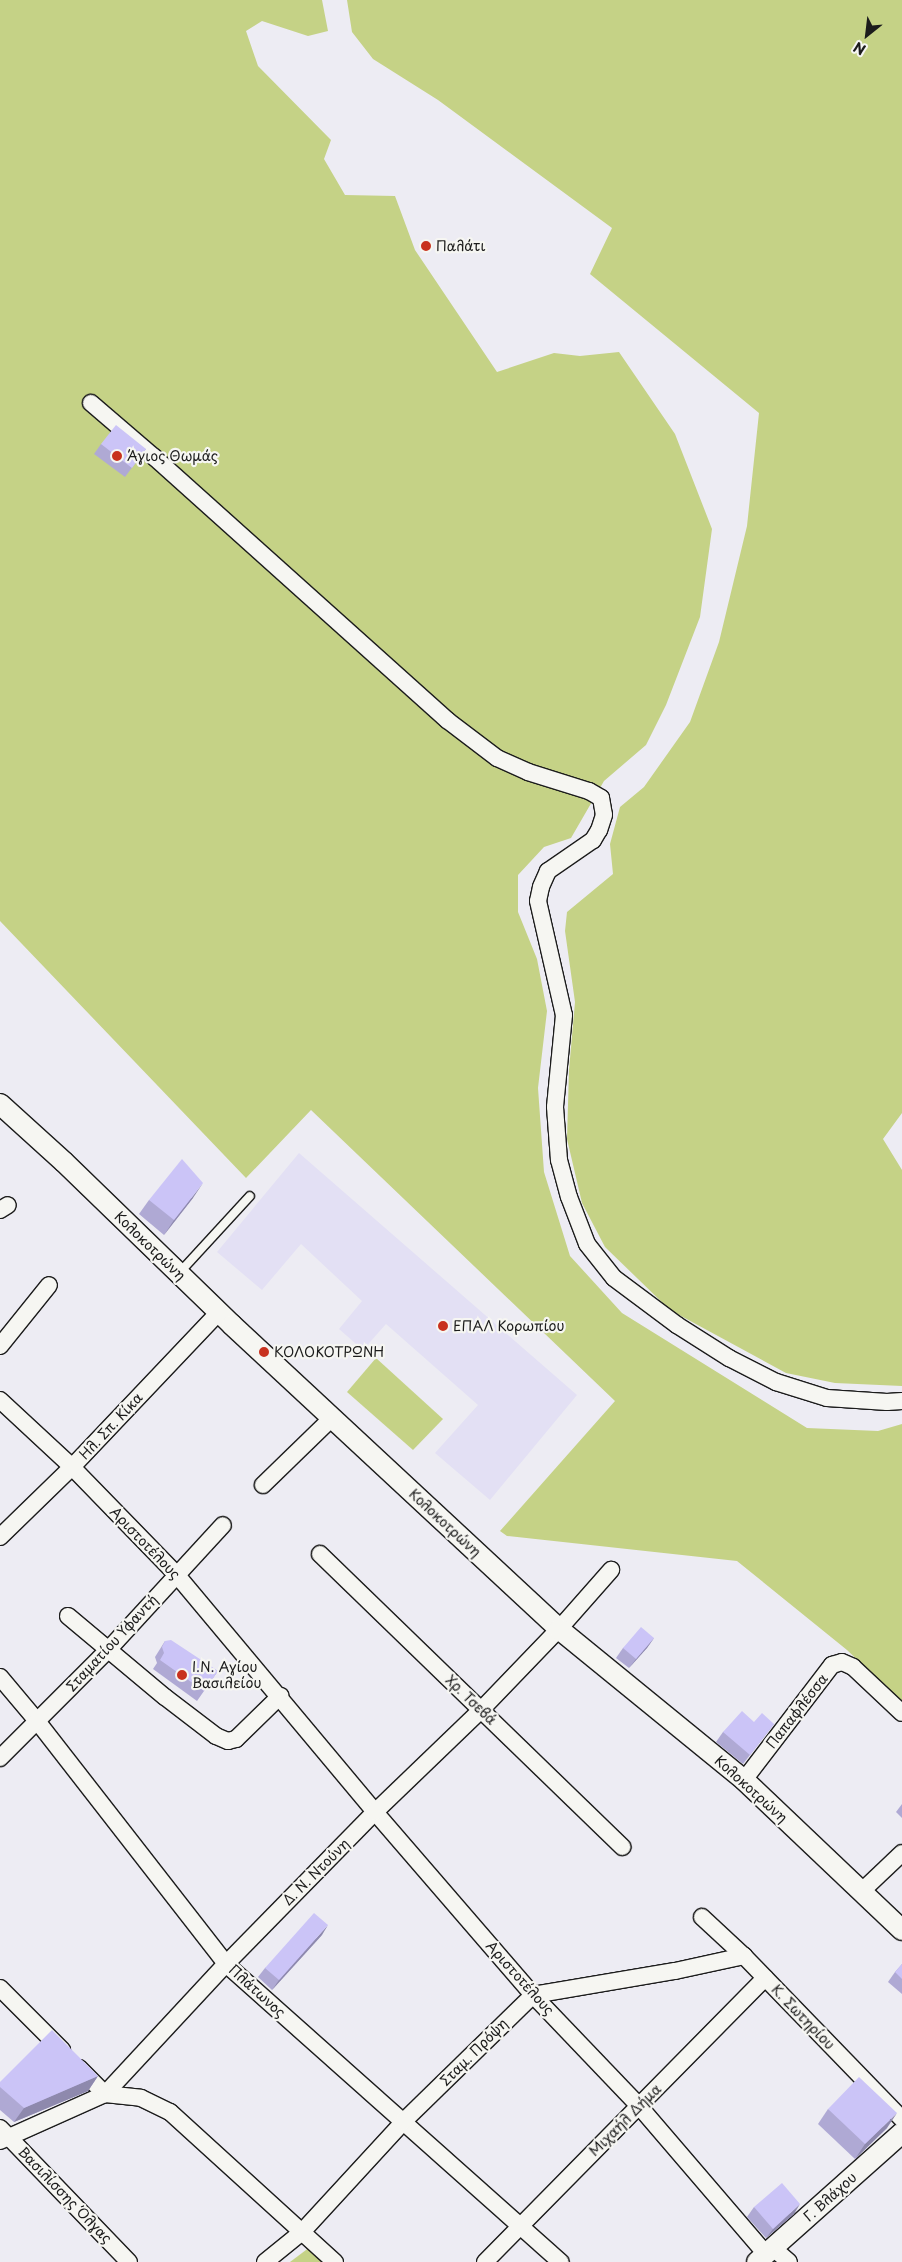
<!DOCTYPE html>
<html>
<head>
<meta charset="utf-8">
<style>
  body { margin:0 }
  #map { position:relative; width:902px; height:2262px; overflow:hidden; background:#edecf3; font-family:"Playpen Sans",sans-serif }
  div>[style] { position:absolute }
  .built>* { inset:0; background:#e3e0f4 }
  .green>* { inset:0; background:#c5d286 }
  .roads { filter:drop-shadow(1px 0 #1c1c1c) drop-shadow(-1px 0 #1c1c1c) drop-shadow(0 1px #1c1c1c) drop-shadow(0 -1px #1c1c1c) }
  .service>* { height:8px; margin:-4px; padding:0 4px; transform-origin:4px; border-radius:4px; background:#f6f6f2 }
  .minor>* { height:16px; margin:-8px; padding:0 8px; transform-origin:8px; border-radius:8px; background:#f6f6f2 }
  .tertiary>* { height:20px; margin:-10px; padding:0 10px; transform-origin:10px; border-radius:10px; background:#f6f6f2 }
  .wall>* { inset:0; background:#afa9d4 }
  .shaded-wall>* { inset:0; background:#8e89ad }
  .building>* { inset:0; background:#cbc4f7 }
  .dots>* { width:14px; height:14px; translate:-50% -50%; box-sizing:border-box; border:2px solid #f6f6f2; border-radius:50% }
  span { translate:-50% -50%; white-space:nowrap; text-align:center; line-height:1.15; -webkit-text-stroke:4.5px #f6f6f2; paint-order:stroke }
  .poi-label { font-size:14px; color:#1c1c1c }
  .left { translate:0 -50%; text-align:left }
  .street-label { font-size:14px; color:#1c1c1c }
  .north { position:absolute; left:842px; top:10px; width:50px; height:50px; -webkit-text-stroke:4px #f6f6f2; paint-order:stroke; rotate:209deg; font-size:14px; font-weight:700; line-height:20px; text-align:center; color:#1c1c1c }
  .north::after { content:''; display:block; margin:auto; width:18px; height:22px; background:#1c1c1c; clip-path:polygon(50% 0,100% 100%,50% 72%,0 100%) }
</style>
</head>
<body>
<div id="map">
  <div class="built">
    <div style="clip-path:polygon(299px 1153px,577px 1395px,490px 1500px,435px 1453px,478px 1405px,386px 1324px,363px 1350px,339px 1329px,362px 1301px,301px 1244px,262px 1290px,217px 1252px)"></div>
  </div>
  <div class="green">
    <div style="clip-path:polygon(0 0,322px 0,328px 31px,308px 36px,262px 21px,246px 31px,258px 66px,331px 140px,324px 159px,345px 195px,395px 196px,415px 250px,497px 372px,554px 353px,580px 356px,619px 352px,675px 434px,712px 529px,700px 617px,666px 705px,646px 745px,604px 781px,571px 838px,544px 847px,518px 875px,518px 912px,537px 959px,547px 1011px,538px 1088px,544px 1172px,570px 1256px,622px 1313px,807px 1428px,878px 1431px,902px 1424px,902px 1702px,847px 1650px,737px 1561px,507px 1536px,500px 1531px,615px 1401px,311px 1110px,246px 1178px,0 921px)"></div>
    <div style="clip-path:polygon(347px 0,902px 0,902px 1113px,883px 1139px,902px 1170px,902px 1386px,835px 1383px,786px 1373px,670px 1310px,605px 1247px,582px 1203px,567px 1139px,569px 1070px,575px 1002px,565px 931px,567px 912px,613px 874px,610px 844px,620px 807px,644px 787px,690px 722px,719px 642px,747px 526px,759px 413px,590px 274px,612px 228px,438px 100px,373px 59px,352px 32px)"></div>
    <div style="clip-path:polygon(376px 1358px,443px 1419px,413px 1450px,347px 1392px)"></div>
    <div style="clip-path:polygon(314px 2244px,335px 2262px,290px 2262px)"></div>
  </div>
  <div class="roads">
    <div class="service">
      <div style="left:180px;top:1272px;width:103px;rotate:-47.4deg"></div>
    </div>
    <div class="minor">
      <div style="left:91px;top:403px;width:83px;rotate:40.6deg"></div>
      <div style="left:154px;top:457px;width:394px;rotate:41.9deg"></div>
      <div style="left:447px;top:720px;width:63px;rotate:37.2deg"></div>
      <div style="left:497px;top:758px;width:34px;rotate:24deg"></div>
      <div style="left:528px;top:772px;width:64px;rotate:17.3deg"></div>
      <div style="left:589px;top:791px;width:14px;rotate:30deg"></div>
      <div style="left:601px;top:798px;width:17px;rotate:80deg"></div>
      <div style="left:604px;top:815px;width:16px;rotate:108deg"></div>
      <div style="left:599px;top:830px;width:12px;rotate:121deg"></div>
      <div style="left:593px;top:840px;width:55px;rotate:145.4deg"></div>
      <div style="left:548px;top:871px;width:17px;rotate:114deg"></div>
      <div style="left:541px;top:887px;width:14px;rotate:102deg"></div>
      <div style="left:538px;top:901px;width:117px;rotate:77.2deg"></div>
      <div style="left:564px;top:1015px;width:92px;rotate:95.6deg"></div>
      <div style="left:555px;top:1107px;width:53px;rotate:85.7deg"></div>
      <div style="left:559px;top:1160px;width:38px;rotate:75deg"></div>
      <div style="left:569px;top:1197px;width:50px;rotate:69deg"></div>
      <div style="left:587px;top:1244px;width:43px;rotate:51.5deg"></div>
      <div style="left:614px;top:1278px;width:79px;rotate:36.7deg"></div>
      <div style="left:677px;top:1325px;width:62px;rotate:32.4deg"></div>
      <div style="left:729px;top:1358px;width:53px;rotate:27.1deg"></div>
      <div style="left:776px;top:1382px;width:53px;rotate:17.4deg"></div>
      <div style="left:827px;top:1398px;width:60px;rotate:3.8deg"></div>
      <div style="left:887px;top:1402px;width:15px;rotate:-4deg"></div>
      <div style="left:0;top:1210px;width:9px;rotate:-32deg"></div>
      <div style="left:0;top:1346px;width:78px;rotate:-51.2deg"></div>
      <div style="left:0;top:1400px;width:98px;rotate:42.9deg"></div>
      <div style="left:72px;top:1467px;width:149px;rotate:45.8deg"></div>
      <div style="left:176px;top:1574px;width:310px;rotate:50.1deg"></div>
      <div style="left:375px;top:1812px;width:242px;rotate:49.2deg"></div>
      <div style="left:533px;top:1995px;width:153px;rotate:46.3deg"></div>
      <div style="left:639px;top:2106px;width:195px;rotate:49.4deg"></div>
      <div style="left:263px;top:1485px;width:96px;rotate:-44.2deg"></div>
      <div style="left:0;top:1537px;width:100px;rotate:-44.2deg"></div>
      <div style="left:72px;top:1467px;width:214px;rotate:-46.5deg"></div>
      <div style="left:320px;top:1554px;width:421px;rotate:44.1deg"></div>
      <div style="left:68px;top:1616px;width:126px;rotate:39.9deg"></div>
      <div style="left:165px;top:1697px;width:64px;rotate:37.4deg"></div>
      <div style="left:216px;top:1736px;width:13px;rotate:23deg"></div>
      <div style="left:228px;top:1741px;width:8px;rotate:-14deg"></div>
      <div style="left:236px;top:1739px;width:62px;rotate:-44.3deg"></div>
      <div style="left:0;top:1677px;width:57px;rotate:49.9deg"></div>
      <div style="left:37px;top:1721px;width:308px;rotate:52.1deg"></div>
      <div style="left:226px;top:1964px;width:448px;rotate:41.7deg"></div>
      <div style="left:0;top:1758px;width:154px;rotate:-45deg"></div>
      <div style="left:109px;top:1649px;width:168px;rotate:-47.4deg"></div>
      <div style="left:744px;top:1780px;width:145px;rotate:-52.6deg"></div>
      <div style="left:832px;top:1665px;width:10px;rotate:-17deg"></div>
      <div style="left:842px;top:1662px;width:12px;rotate:24deg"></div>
      <div style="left:853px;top:1667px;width:67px;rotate:43.2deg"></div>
      <div style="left:862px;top:1891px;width:55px;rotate:-43.5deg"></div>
      <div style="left:702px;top:1917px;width:57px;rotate:42.9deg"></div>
      <div style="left:744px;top:1956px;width:227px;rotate:45.9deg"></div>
      <div style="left:0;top:1988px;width:88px;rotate:45deg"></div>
      <div style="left:79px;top:2068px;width:37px;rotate:45deg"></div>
      <div style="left:105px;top:2094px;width:36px;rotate:6deg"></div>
      <div style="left:141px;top:2098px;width:32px;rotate:26deg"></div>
      <div style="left:170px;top:2112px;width:223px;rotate:42.3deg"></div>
      <div style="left:0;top:2128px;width:186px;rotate:46.1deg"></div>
      <div style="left:0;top:2141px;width:115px;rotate:-24.1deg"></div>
      <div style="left:105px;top:2094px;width:178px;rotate:-47.1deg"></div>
      <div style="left:226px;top:1964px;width:213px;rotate:-45.6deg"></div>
      <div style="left:375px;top:1812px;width:147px;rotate:-43.9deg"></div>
      <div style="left:481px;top:1710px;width:112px;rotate:-46.1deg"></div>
      <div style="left:559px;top:1629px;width:79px;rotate:-48.6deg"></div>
      <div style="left:773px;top:2248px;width:21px;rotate:41deg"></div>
      <div style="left:265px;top:2262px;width:48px;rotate:-39deg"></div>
      <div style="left:302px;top:2232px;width:149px;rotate:-47.4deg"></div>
      <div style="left:403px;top:2122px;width:182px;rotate:-44.3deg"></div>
      <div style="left:533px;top:1995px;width:144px;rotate:-9.6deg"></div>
      <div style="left:675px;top:1971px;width:71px;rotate:-12.3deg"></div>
      <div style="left:485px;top:2262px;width:399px;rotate:-45.4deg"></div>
    </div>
    <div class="tertiary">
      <div style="left:0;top:1104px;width:86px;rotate:42.2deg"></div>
      <div style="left:64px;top:1162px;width:234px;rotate:44.1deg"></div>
      <div style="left:232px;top:1325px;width:446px;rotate:42.9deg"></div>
      <div style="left:559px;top:1629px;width:239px;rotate:39.2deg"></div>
      <div style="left:744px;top:1780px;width:218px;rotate:43.5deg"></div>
      <div style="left:757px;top:2262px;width:194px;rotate:-41.7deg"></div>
    </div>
  </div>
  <div class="wall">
    <div style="clip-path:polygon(101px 444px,146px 449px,125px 477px,94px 454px)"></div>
    <div style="clip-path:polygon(193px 1198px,164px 1235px,139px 1214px,149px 1200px)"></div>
    <div style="clip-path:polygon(654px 1638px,647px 1648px,629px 1668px,616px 1658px,623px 1648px)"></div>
    <div style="clip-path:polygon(165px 1641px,218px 1671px,197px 1701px,153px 1669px,157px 1663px,155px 1657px)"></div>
    <div style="clip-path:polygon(754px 1722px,774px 1724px,743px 1764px,716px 1742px,723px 1732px)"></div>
    <div style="clip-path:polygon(902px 1804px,902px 1818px,896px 1812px)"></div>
    <div style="clip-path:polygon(322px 1935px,272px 1990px,258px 1977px,265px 1968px)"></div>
    <div style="clip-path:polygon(902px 1964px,902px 1994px,888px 1982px,895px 1972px)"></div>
    <div style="clip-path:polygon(98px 2076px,88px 2091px,14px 2122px,0 2110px,0 2082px)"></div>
    <div style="clip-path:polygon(828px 2109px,887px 2128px,855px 2159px,818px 2124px)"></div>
    <div style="clip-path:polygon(754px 2207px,794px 2214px,766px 2238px,747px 2217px)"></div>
  </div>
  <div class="shaded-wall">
    <div style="clip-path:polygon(203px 1183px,193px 1198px,164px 1235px,174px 1220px)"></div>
    <div style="clip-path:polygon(654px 1638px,647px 1648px,629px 1668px,636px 1659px)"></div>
    <div style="clip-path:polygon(328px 1925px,322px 1935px,272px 1990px,279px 1980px)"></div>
    <div style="clip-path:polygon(98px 2076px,88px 2091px,14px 2122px,24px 2108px)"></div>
    <div style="clip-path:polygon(897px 2113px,887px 2128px,855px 2159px,865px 2144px)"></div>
    <div style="clip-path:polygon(800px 2204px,794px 2214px,766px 2238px,773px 2229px)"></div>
  </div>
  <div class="building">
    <div style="clip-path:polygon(116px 425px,146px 449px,132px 468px,101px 444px)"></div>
    <div style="clip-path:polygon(182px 1159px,203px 1183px,174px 1220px,149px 1200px)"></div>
    <div style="clip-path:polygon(641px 1627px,654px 1638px,636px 1659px,623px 1648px)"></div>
    <div style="clip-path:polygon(171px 1640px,218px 1671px,204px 1691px,160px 1660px,164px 1653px,162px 1647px,165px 1641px)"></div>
    <div style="clip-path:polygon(742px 1711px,754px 1722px,762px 1713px,774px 1724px,750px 1755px,723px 1732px)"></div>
    <div style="clip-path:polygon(314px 1913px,328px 1925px,279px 1980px,265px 1968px)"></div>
    <div style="clip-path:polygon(902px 1964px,902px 1979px,895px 1972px)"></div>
    <div style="clip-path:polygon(52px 2030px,98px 2076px,24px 2108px,0 2087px,0 2082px)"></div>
    <div style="clip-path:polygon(859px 2077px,897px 2113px,865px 2144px,828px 2109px)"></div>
    <div style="clip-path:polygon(782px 2183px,800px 2204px,773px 2229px,754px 2207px)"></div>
  </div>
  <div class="dots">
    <div style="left:426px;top:246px;background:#c8321e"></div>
    <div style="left:117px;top:456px;background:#c8321e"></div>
    <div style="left:443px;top:1326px;background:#c8321e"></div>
    <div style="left:264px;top:1352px;background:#c8321e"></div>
    <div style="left:182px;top:1675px;background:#c8321e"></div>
  </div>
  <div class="poi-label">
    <span class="left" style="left:436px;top:246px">Παλάτι</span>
    <span class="left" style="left:127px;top:456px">Άγιος Θωμάς</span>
    <span class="left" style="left:453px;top:1326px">ΕΠΑΛ Κορωπίου</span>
    <span class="left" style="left:274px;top:1352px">ΚΟΛΟΚΟΤΡΩΝΗ</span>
    <span class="left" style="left:192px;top:1675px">Ι.Ν. Αγίου<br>Βασιλείου</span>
  </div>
  <div class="street-label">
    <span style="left:150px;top:1246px;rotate:44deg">Κολοκοτρώνη</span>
    <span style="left:111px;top:1426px;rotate:-47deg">Ηλ. Σπ. Κίκα</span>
    <span style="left:445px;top:1523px;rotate:43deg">Κολοκοτρώνη</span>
    <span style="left:145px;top:1543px;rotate:46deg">Αριστοτέλους</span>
    <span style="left:112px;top:1643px;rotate:-47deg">Σταματίου Υφαντή</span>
    <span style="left:471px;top:1700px;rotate:44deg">Χρ. Τσεβά</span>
    <span style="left:797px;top:1711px;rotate:-52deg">Παπαφλέσσα</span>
    <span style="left:751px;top:1789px;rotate:42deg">Κολοκοτρώνη</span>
    <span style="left:316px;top:1872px;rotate:-45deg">Δ. Ν. Ντούνη</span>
    <span style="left:520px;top:1978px;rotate:48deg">Αριστοτέλους</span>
    <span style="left:257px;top:1991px;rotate:42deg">Πλάτωνος</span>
    <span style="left:803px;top:2017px;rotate:46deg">Κ. Σωτηρίου</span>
    <span style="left:474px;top:2052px;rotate:-45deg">Σταμ. Πρόψη</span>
    <span style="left:625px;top:2120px;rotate:-45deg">Μιχαήλ Δήμα</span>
    <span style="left:65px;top:2195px;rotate:46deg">Βασιλίσσης Όλγας</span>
    <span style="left:830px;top:2197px;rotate:-42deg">Γ. Βλάχου</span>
  </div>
  <div class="north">N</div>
</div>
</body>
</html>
